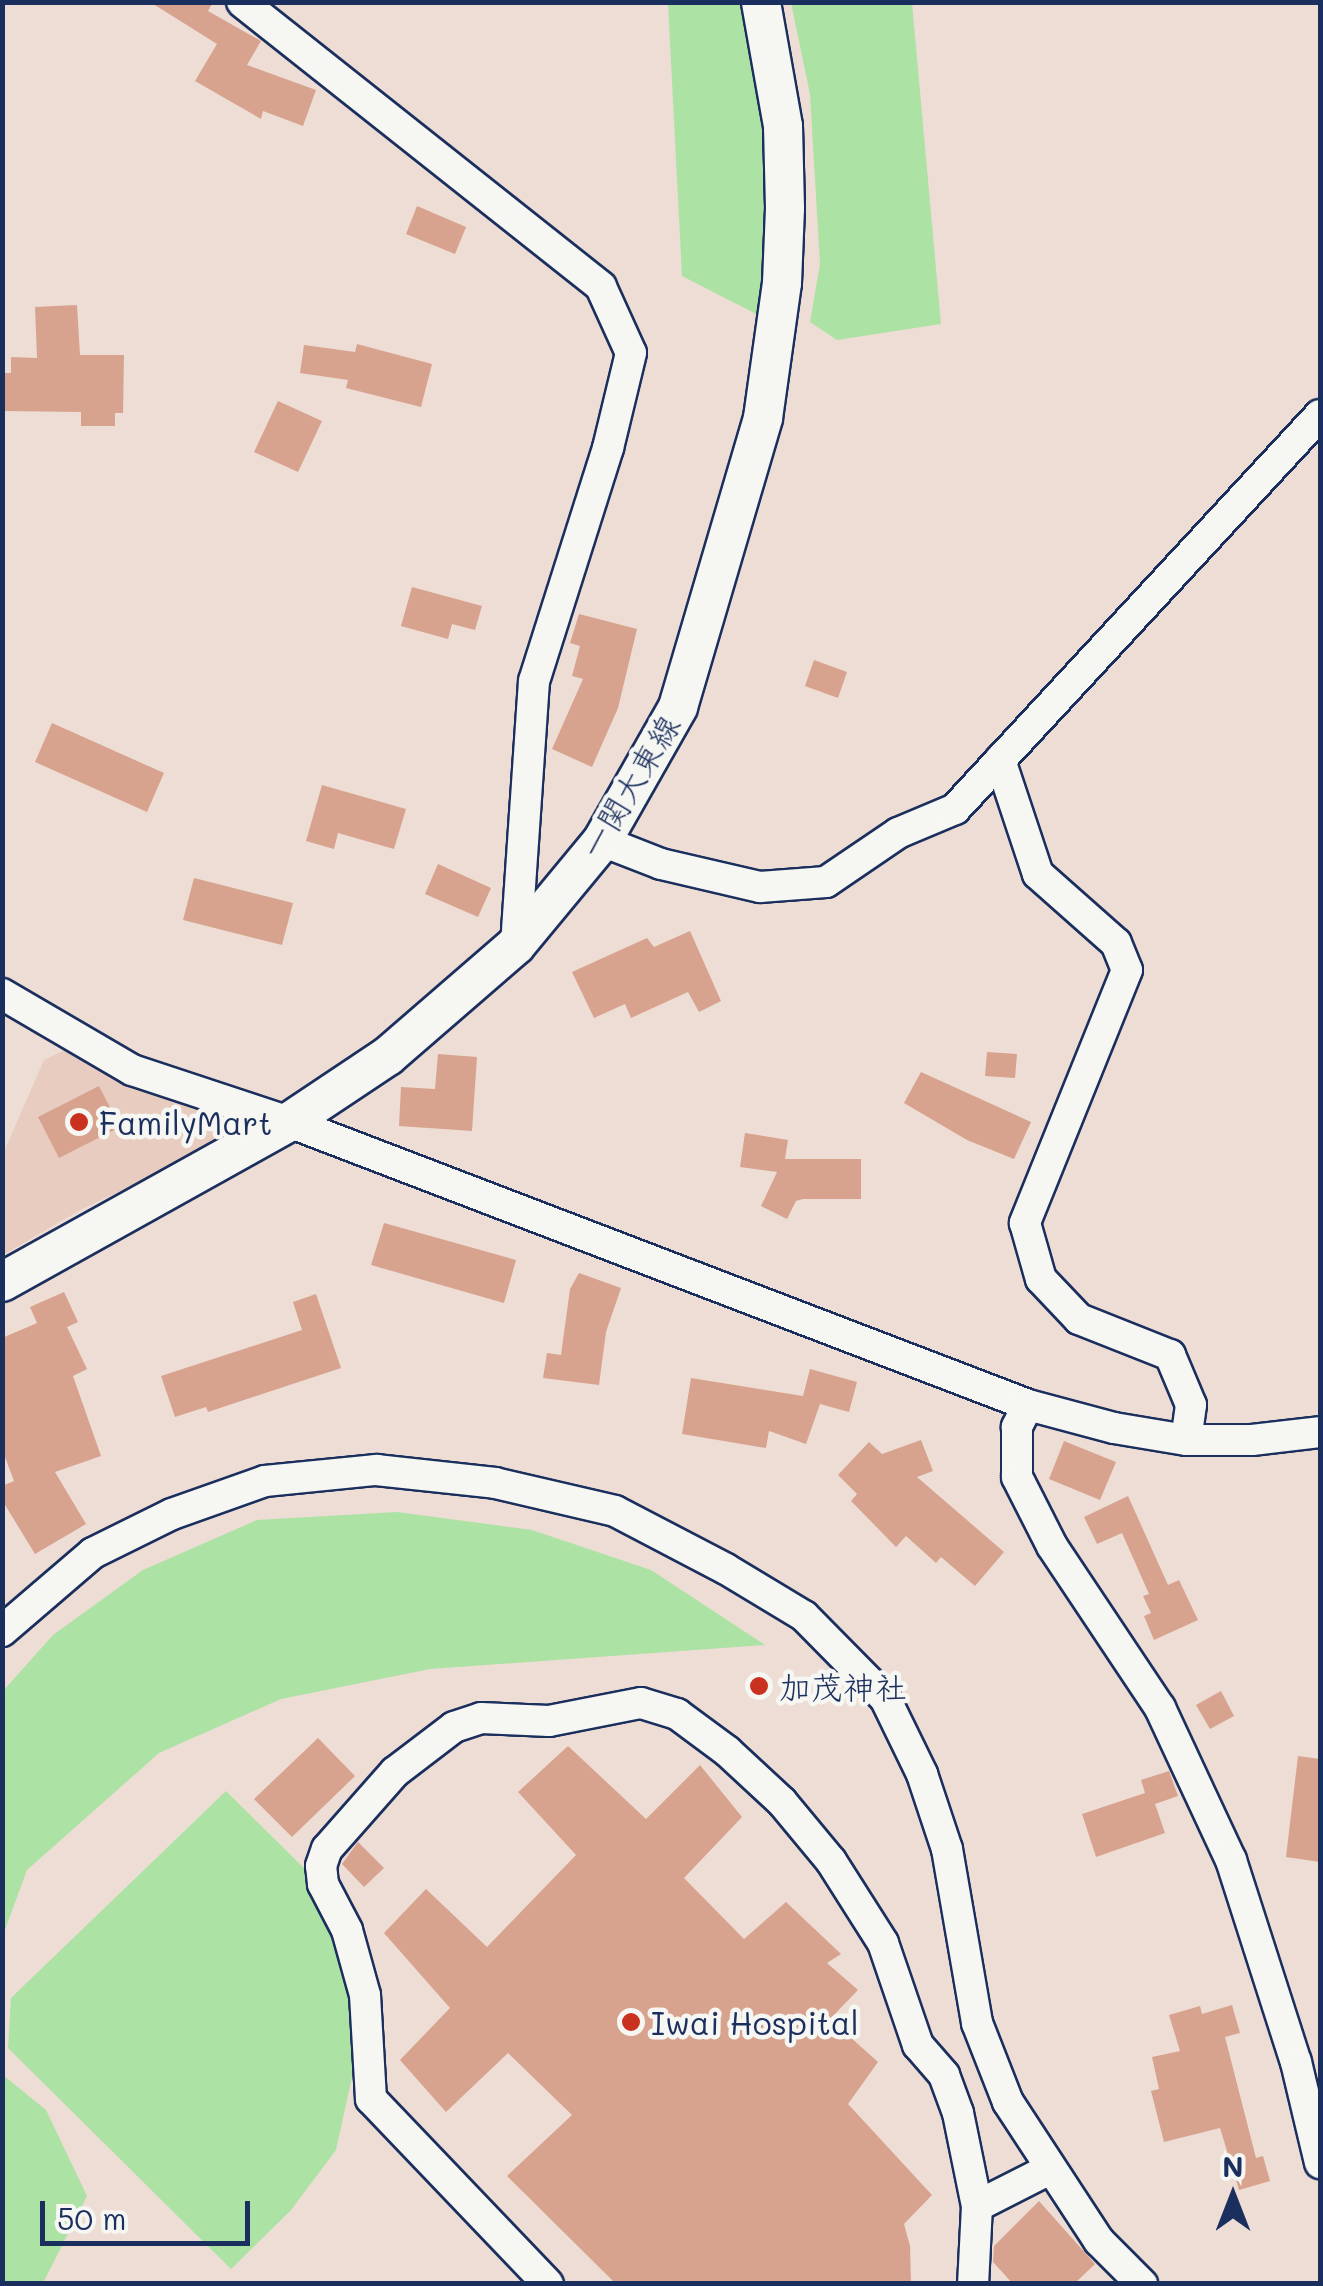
<!DOCTYPE html>
<html>
<head>
<meta charset="utf-8">
<style>
  body { margin:0 }
  #map { position:relative; width:1323px; height:2286px; overflow:hidden; background:#edddd4; font-family:Mali,"Klee One",sans-serif }
  div>[style] { position:absolute }
  .built>* { inset:0; background:#e7ccbf }
  .green>* { inset:0; background:#ace2a4 }
  .building>* { inset:0; background:#d8a38e }
  .roads { filter:drop-shadow(2px 0 #1b2f5e) drop-shadow(-2px 0 #1b2f5e) drop-shadow(0 2px #1b2f5e) drop-shadow(0 -2px #1b2f5e) }
  .minor>* { height:30px; margin:-15px; padding:0 15px; transform-origin:15px; border-radius:15px; background:#f6f6f2 }
  .major>* { height:38px; margin:-19px; padding:0 19px; transform-origin:19px; border-radius:19px; background:#f6f6f2 }
  .dots>* { width:28px; height:28px; translate:-50% -50%; box-sizing:border-box; border:5px solid #f6f6f2; border-radius:50% }
  span { translate:-50% -50%; white-space:nowrap; text-align:center; line-height:1.15; -webkit-text-stroke:9px #f6f6f2; paint-order:stroke }
  .street-label { font-size:32px; color:#1b2f5e }
  .poi-label { font-size:32px; color:#1b2f5e }
  .left { translate:0 -50%; text-align:left }
  .frame { position:absolute; inset:0; border:5px solid #1b2f5e; pointer-events:none }
  .north { position:absolute; left:1183px; top:2146px; width:100px; height:100px; -webkit-text-stroke:8px #f6f6f2; paint-order:stroke; rotate:0deg; font-size:28px; font-weight:700; line-height:40px; text-align:center; color:#1b2f5e }
  .north::after { content:''; display:block; margin:auto; width:35px; height:45px; background:#1b2f5e; clip-path:polygon(50% 0,100% 100%,50% 72%,0 100%) }
  .scale { position:absolute; left:40px; top:2201px; width:210px; height:45px; box-sizing:border-box; border:5px solid #1b2f5e; border-top:0; padding-left:12px; font-size:30px; line-height:35px; white-space:nowrap; color:#1b2f5e; -webkit-text-stroke:8px #f6f6f2; paint-order:stroke }
</style>
</head>
<body>
<div id="map">
  <div class="built">
    <div style="clip-path:polygon(63px 1051px,215px 1116px,215px 1146px,82px 1209px,3px 1255px,3px 1154px,44px 1060px)"></div>
  </div>
  <div class="green">
    <div style="clip-path:polygon(668px 3px,742px 3px,770px 92px,766px 319px,682px 276px)"></div>
    <div style="clip-path:polygon(791px 3px,912px 3px,941px 324px,837px 340px,810px 322px,820px 264px,810px 94px)"></div>
    <div style="clip-path:polygon(397px 1512px,532px 1530px,651px 1570px,765px 1645px,430px 1669px,281px 1699px,159px 1753px,27px 1870px,3px 1935px,3px 1691px,53px 1635px,143px 1570px,257px 1520px)"></div>
    <div style="clip-path:polygon(226px 1791px,310px 1874px,345px 1971px,355px 2063px,336px 2150px,291px 2210px,231px 2269px,8px 2048px,11px 1998px)"></div>
    <div style="clip-path:polygon(3px 2075px,46px 2110px,87px 2196px,43px 2283px,3px 2283px)"></div>
  </div>
  <div class="building">
    <div style="clip-path:polygon(150px 2px,213px 2px,208px 11px,261px 41px,247px 65px,316px 90px,303px 126px,263px 111px,261px 119px,195px 81px,217px 44px)"></div>
    <div style="clip-path:polygon(417px 206px,466px 227px,455px 254px,406px 234px)"></div>
    <div style="clip-path:polygon(77px 305px,80px 355px,124px 355px,123px 413px,115px 413px,115px 426px,81px 426px,81px 412px,2px 411px,2px 373px,11px 373px,11px 357px,37px 358px,35px 307px)"></div>
    <div style="clip-path:polygon(357px 344px,432px 364px,421px 407px,346px 388px,348px 380px,300px 373px,304px 345px,355px 352px)"></div>
    <div style="clip-path:polygon(278px 401px,322px 421px,298px 472px,254px 452px)"></div>
    <div style="clip-path:polygon(412px 587px,482px 606px,475px 630px,452px 624px,448px 639px,401px 626px)"></div>
    <div style="clip-path:polygon(579px 614px,637px 629px,618px 708px,592px 767px,552px 749px,583px 679px,572px 676px,580px 646px,570px 643px)"></div>
    <div style="clip-path:polygon(814px 660px,847px 672px,838px 698px,805px 686px)"></div>
    <div style="clip-path:polygon(52px 723px,164px 773px,147px 812px,35px 762px)"></div>
    <div style="clip-path:polygon(322px 785px,406px 809px,394px 849px,338px 833px,334px 849px,306px 841px)"></div>
    <div style="clip-path:polygon(438px 864px,491px 888px,478px 917px,425px 894px)"></div>
    <div style="clip-path:polygon(194px 878px,293px 903px,282px 945px,183px 920px)"></div>
    <div style="clip-path:polygon(690px 931px,721px 1001px,699px 1012px,688px 992px,631px 1018px,625px 1004px,594px 1018px,572px 972px,647px 938px,654px 947px)"></div>
    <div style="clip-path:polygon(987px 1052px,1017px 1054px,1015px 1078px,985px 1076px)"></div>
    <div style="clip-path:polygon(438px 1054px,477px 1057px,472px 1131px,399px 1126px,401px 1087px,435px 1089px)"></div>
    <div style="clip-path:polygon(921px 1072px,1031px 1122px,1014px 1159px,967px 1140px,904px 1103px)"></div>
    <div style="clip-path:polygon(99px 1086px,120px 1127px,59px 1158px,38px 1117px)"></div>
    <div style="clip-path:polygon(745px 1133px,788px 1140px,785px 1159px,861px 1159px,861px 1199px,803px 1199px,796px 1201px,787px 1219px,761px 1206px,777px 1172px,740px 1167px)"></div>
    <div style="clip-path:polygon(384px 1223px,516px 1260px,504px 1303px,371px 1265px)"></div>
    <div style="clip-path:polygon(579px 1273px,621px 1288px,606px 1332px,599px 1385px,543px 1378px,547px 1353px,561px 1355px,570px 1289px)"></div>
    <div style="clip-path:polygon(64px 1292px,78px 1322px,67px 1327px,87px 1369px,73px 1376px,101px 1456px,55px 1472px,86px 1524px,35px 1554px,2px 1500px,2px 1486px,14px 1481px,2px 1449px,2px 1338px,37px 1323px,30px 1307px)"></div>
    <div style="clip-path:polygon(316px 1294px,341px 1368px,208px 1412px,206px 1407px,175px 1417px,161px 1376px,302px 1330px,293px 1302px)"></div>
    <div style="clip-path:polygon(810px 1369px,857px 1382px,849px 1412px,820px 1404px,806px 1444px,769px 1431px,766px 1448px,682px 1434px,691px 1378px,803px 1396px)"></div>
    <div style="clip-path:polygon(921px 1440px,933px 1471px,917px 1477px,1004px 1552px,975px 1586px,941px 1557px,936px 1563px,906px 1536px,896px 1547px,851px 1501px,857px 1494px,838px 1475px,869px 1442px,882px 1454px)"></div>
    <div style="clip-path:polygon(1064px 1441px,1116px 1462px,1100px 1500px,1049px 1479px)"></div>
    <div style="clip-path:polygon(1128px 1496px,1168px 1585px,1179px 1580px,1198px 1620px,1154px 1640px,1144px 1616px,1151px 1613px,1143px 1596px,1149px 1594px,1122px 1533px,1097px 1544px,1084px 1517px)"></div>
    <div style="clip-path:polygon(1221px 1691px,1234px 1716px,1210px 1729px,1196px 1705px)"></div>
    <div style="clip-path:polygon(318px 1738px,355px 1776px,292px 1837px,254px 1799px)"></div>
    <div style="clip-path:polygon(568px 1746px,646px 1819px,700px 1765px,742px 1817px,684px 1878px,744px 1939px,786px 1902px,841px 1954px,827px 1963px,858px 1990px,830px 2019px,878px 2062px,848px 2104px,932px 2195px,904px 2224px,910px 2246px,911px 2284px,616px 2284px,507px 2176px,572px 2115px,508px 2053px,446px 2112px,400px 2060px,450px 2008px,384px 1933px,426px 1889px,487px 1947px,576px 1855px,518px 1792px)"></div>
    <div style="clip-path:polygon(1298px 1756px,1320px 1759px,1320px 1862px,1286px 1857px)"></div>
    <div style="clip-path:polygon(1169px 1771px,1178px 1796px,1155px 1804px,1165px 1833px,1096px 1857px,1082px 1814px,1145px 1793px,1141px 1780px)"></div>
    <div style="clip-path:polygon(358px 1842px,384px 1868px,364px 1887px,342px 1864px)"></div>
    <div style="clip-path:polygon(1232px 2005px,1240px 2033px,1225px 2037px,1256px 2158px,1263px 2156px,1270px 2181px,1239px 2190px,1220px 2128px,1164px 2142px,1151px 2091px,1159px 2089px,1152px 2057px,1180px 2051px,1169px 2015px,1200px 2006px,1202px 2014px)"></div>
    <div style="clip-path:polygon(1039px 2201px,1095px 2264px,1074px 2284px,1013px 2284px,993px 2262px,994px 2246px)"></div>
  </div>
  <div class="roads">
    <div class="minor">
      <div style="left:242px;top:2px;width:458px;rotate:38.4deg"></div>
      <div style="left:601px;top:287px;width:72px;rotate:65.6deg"></div>
      <div style="left:631px;top:353px;width:98px;rotate:103.6deg"></div>
      <div style="left:608px;top:448px;width:244px;rotate:107.6deg"></div>
      <div style="left:534px;top:681px;width:265px;rotate:93.9deg"></div>
      <div style="left:1000px;top:760px;width:120px;rotate:71.6deg"></div>
      <div style="left:1038px;top:874px;width:104px;rotate:41.5deg"></div>
      <div style="left:1116px;top:943px;width:29px;rotate:68deg"></div>
      <div style="left:1127px;top:970px;width:273px;rotate:112deg"></div>
      <div style="left:1025px;top:1223px;width:58px;rotate:74.1deg"></div>
      <div style="left:1041px;top:1279px;width:55px;rotate:46.5deg"></div>
      <div style="left:1079px;top:1319px;width:98px;rotate:21.6deg"></div>
      <div style="left:1170px;top:1355px;width:54px;rotate:67.2deg"></div>
      <div style="left:1191px;top:1405px;width:35px;rotate:98deg"></div>
      <div style="left:602px;top:841px;width:63px;rotate:21.3deg"></div>
      <div style="left:661px;top:864px;width:102px;rotate:13.1deg"></div>
      <div style="left:760px;top:887px;width:66px;rotate:-4.3deg"></div>
      <div style="left:826px;top:882px;width:87px;rotate:-34.2deg"></div>
      <div style="left:898px;top:833px;width:62px;rotate:-22.8deg"></div>
      <div style="left:955px;top:809px;width:537px;rotate:-47.19deg"></div>
      <div style="left:2px;top:994px;width:151px;rotate:30.3deg"></div>
      <div style="left:132px;top:1070px;width:165px;rotate:18.3deg"></div>
      <div style="left:289px;top:1122px;width:791px;rotate:20.95deg"></div>
      <div style="left:1028px;top:1405px;width:89px;rotate:15deg"></div>
      <div style="left:1114px;top:1428px;width:73px;rotate:9.5deg"></div>
      <div style="left:1186px;top:1440px;width:66px"></div>
      <div style="left:1252px;top:1440px;width:68px;rotate:-6.7deg"></div>
      <div style="left:1028px;top:1405px;width:25px;rotate:117deg"></div>
      <div style="left:1017px;top:1427px;width:50px;rotate:90deg"></div>
      <div style="left:1017px;top:1477px;width:77px;rotate:63.1deg"></div>
      <div style="left:1052px;top:1546px;width:195px;rotate:56.3deg"></div>
      <div style="left:1160px;top:1708px;width:168px;rotate:65deg"></div>
      <div style="left:1231px;top:1860px;width:212px;rotate:72.2deg"></div>
      <div style="left:1296px;top:2062px;width:104px;rotate:76.6deg"></div>
      <div style="left:2px;top:1631px;width:120px;rotate:-40.6deg"></div>
      <div style="left:93px;top:1553px;width:88px;rotate:-26.3deg"></div>
      <div style="left:172px;top:1514px;width:99px;rotate:-19.5deg"></div>
      <div style="left:265px;top:1481px;width:112px;rotate:-5.7deg"></div>
      <div style="left:376px;top:1470px;width:120px;rotate:6.2deg"></div>
      <div style="left:495px;top:1483px;width:123px;rotate:13.1deg"></div>
      <div style="left:615px;top:1511px;width:125px;rotate:27.6deg"></div>
      <div style="left:726px;top:1569px;width:91px;rotate:31.1deg"></div>
      <div style="left:804px;top:1616px;width:115px;rotate:45.4deg"></div>
      <div style="left:885px;top:1698px;width:85px;rotate:64deg"></div>
      <div style="left:922px;top:1774px;width:79px;rotate:71.6deg"></div>
      <div style="left:947px;top:1849px;width:177px;rotate:80.2deg"></div>
      <div style="left:977px;top:2023px;width:85px;rotate:68.6deg"></div>
      <div style="left:1008px;top:2102px;width:166px;rotate:56.8deg"></div>
      <div style="left:1099px;top:2241px;width:61px;rotate:45deg"></div>
      <div style="left:977px;top:2206px;width:82px;rotate:-26.9deg"></div>
      <div style="left:548px;top:2284px;width:256px;rotate:-133.7deg"></div>
      <div style="left:371px;top:2099px;width:104px;rotate:-93.3deg"></div>
      <div style="left:365px;top:1995px;width:67px;rotate:-105.5deg"></div>
      <div style="left:347px;top:1930px;width:52px;rotate:-117.6deg"></div>
      <div style="left:323px;top:1884px;width:18px;rotate:-96deg"></div>
      <div style="left:321px;top:1866px;width:18px;rotate:-71deg"></div>
      <div style="left:327px;top:1849px;width:103px;rotate:-48.6deg"></div>
      <div style="left:395px;top:1772px;width:74px;rotate:-37.3deg"></div>
      <div style="left:454px;top:1727px;width:28px;rotate:-18deg"></div>
      <div style="left:481px;top:1718px;width:68px;rotate:2.5deg"></div>
      <div style="left:549px;top:1721px;width:94px;rotate:-11.1deg"></div>
      <div style="left:641px;top:1703px;width:38px;rotate:17deg"></div>
      <div style="left:677px;top:1714px;width:62px;rotate:36.5deg"></div>
      <div style="left:727px;top:1751px;width:75px;rotate:42.8deg"></div>
      <div style="left:782px;top:1802px;width:77px;rotate:50.3deg"></div>
      <div style="left:831px;top:1861px;width:97px;rotate:57.6deg"></div>
      <div style="left:883px;top:1943px;width:108px;rotate:71.1deg"></div>
      <div style="left:918px;top:2045px;width:40px;rotate:49deg"></div>
      <div style="left:944px;top:2075px;width:40px;rotate:69.8deg"></div>
      <div style="left:958px;top:2113px;width:95px;rotate:78.5deg"></div>
      <div style="left:977px;top:2206px;width:78px;rotate:92.9deg"></div>
    </div>
    <div class="major">
      <div style="left:2px;top:1282px;width:329px;rotate:-29.1deg"></div>
      <div style="left:289px;top:1122px;width:119px;rotate:-33.7deg"></div>
      <div style="left:388px;top:1056px;width:169px;rotate:-40.9deg"></div>
      <div style="left:516px;top:945px;width:135px;rotate:-50.4deg"></div>
      <div style="left:602px;top:841px;width:154px;rotate:-60.4deg"></div>
      <div style="left:678px;top:707px;width:301px;rotate:-73.6deg"></div>
      <div style="left:763px;top:418px;width:136px;rotate:-82deg"></div>
      <div style="left:782px;top:283px;width:75px;rotate:-87.7deg"></div>
      <div style="left:785px;top:208px;width:82px;rotate:-91.4deg"></div>
      <div style="left:783px;top:126px;width:126px;rotate:-100.1deg"></div>
    </div>
  </div>
  <div class="dots">
    <div style="left:79px;top:1122px;background:#c8321e"></div>
    <div style="left:759px;top:1686px;background:#c8321e"></div>
    <div style="left:631px;top:2022px;background:#c8321e"></div>
  </div>
  <div class="street-label">
    <span style="left:629px;top:786px;rotate:-59deg">一関大東線</span>
  </div>
  <div class="poi-label">
    <span class="left" style="left:99px;top:1122px">FamilyMart</span>
    <span class="left" style="left:779px;top:1686px">加茂神社</span>
    <span class="left" style="left:651px;top:2022px">Iwai Hospital</span>
  </div>
  <div class="frame"></div>
  <div class="north">N</div>
  <div class="scale">50 m</div>
</div>
</body>
</html>
